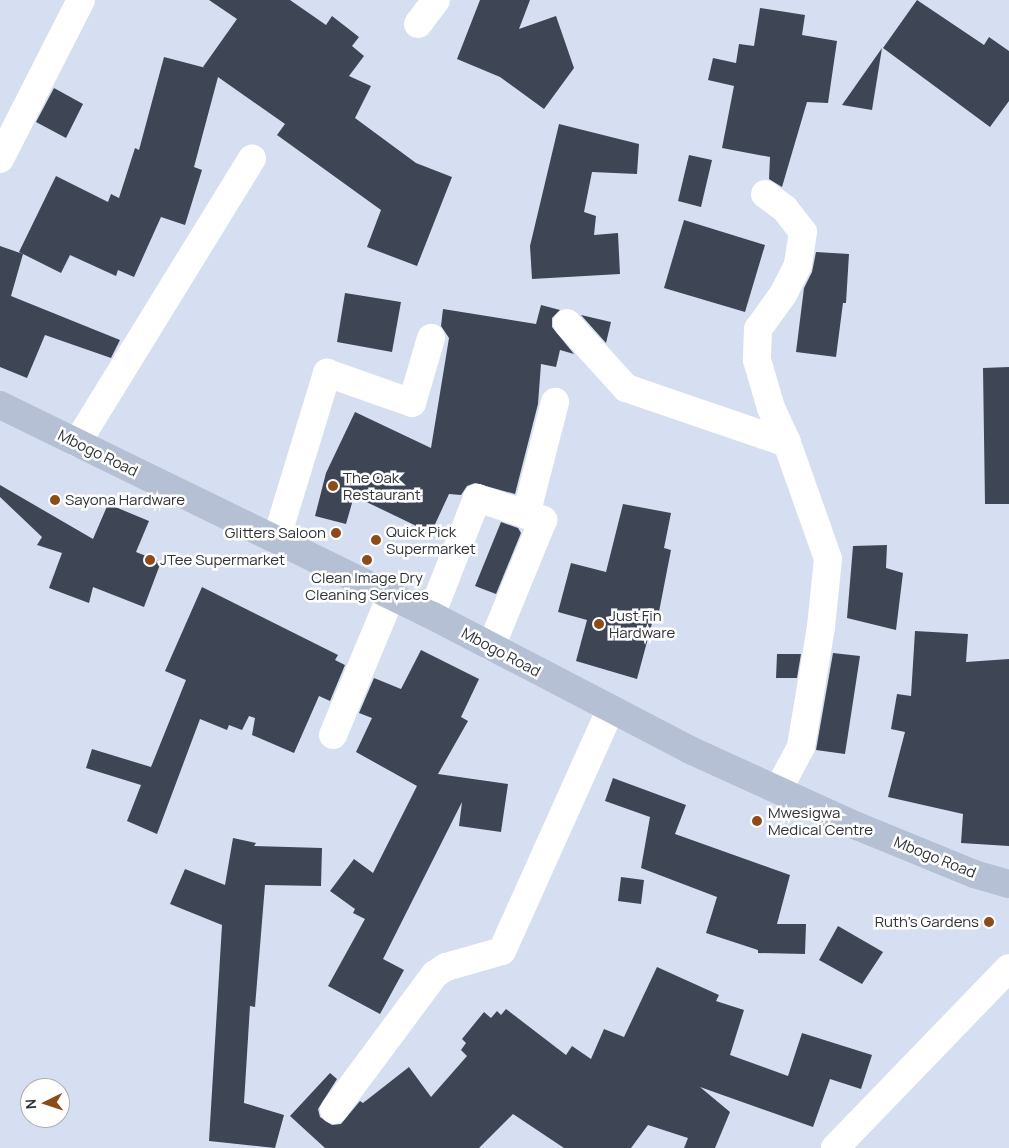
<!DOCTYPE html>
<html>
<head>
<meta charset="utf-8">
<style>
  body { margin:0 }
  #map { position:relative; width:1009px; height:1148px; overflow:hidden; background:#d6dff2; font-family:Manrope,sans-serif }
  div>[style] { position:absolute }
  .building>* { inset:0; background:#3e4655 }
  .minor>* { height:28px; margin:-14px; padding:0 14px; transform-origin:14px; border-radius:14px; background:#fff }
  .major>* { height:28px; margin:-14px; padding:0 14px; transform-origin:14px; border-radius:14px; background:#b5c0d4 }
  .dots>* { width:14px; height:14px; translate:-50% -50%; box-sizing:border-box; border:2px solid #fff; border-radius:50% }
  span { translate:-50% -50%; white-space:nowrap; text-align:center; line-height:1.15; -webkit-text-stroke:5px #fff; paint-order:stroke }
  .street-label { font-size:15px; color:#2e3239 }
  .poi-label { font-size:15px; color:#2e3239 }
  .left { translate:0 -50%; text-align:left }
  .right { translate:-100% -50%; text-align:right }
  .north { position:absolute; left:20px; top:1078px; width:50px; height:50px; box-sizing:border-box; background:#fff; border:1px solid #abadb0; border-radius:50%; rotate:266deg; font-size:14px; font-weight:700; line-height:20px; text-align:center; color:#2e3239 }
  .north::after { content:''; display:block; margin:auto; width:18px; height:22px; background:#8d4b1a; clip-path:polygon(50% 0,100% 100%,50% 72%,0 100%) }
</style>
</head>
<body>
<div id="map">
  <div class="building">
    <div style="clip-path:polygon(209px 0,290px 0,326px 25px,332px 16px,359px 37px,352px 46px,364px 56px,349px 76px,371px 86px,355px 118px,416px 163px,452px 177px,417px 266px,367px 247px,381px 210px,277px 135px,285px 124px,218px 77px,194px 167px,202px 170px,185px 225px,161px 217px,134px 277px,118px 270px,116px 276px,70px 255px,61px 273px,23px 254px,11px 296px,120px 340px,111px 358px,45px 335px,27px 378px,0 367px,0 246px,23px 254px,19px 252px,56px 176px,108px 202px,111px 194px,119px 198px,135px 148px,139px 150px,164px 57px,206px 68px,203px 67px,237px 19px)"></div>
    <div style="clip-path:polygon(480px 0,530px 0,519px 29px,556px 16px,574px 68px,544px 109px,500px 77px,457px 59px)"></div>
    <div style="clip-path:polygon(917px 0,984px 45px,989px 37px,1009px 51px,1009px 101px,990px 127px,883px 48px)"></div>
    <div style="clip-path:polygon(760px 8px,805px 15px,802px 35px,837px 41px,828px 103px,807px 102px,782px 187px,769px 179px,770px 157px,722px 148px,734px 86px,708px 80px,713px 58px,736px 63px,739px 44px,754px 46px)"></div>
    <div style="clip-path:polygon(882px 48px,872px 110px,842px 105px)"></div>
    <div style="clip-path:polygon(54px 88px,83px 104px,66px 138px,36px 122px)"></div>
    <div style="clip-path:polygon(559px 124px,639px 144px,637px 174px,592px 172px,584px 212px,596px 216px,594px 235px,618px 233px,620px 274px,532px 279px,530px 246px)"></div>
    <div style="clip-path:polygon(689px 155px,712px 160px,701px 207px,678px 201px)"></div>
    <div style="clip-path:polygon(684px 220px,765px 245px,745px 312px,664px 288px)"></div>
    <div style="clip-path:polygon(816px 252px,849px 254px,846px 303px,843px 303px,836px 357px,796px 352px,804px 288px,812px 272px)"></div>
    <div style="clip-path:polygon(345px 293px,401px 302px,392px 352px,337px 342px)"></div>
    <div style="clip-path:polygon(541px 305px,560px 310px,552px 318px,552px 327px,574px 354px,560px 350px,556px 367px,541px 364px,538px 404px,515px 494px,475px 483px,467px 486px,461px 495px,449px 494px,431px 533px,354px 496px,346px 524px,315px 516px,326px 473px,355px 412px,431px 448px,449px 338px,441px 326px,443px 309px,536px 324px)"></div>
    <div style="clip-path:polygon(581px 315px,611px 322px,606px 343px)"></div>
    <div style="clip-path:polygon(1009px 367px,1009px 504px,985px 504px,983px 368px)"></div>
    <div style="clip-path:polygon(0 485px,93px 539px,108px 504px,149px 521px,136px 552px,161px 562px,144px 607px,93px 587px,89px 603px,49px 588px,62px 553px,37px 545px,42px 537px,0 497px)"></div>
    <div style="clip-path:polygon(623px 504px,671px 513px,664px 548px,671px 550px,658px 617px,654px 616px,637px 679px,576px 661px,587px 620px,558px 612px,571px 563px,606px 572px)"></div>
    <div style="clip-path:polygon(501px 522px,518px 528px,521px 533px,496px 594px,475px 586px)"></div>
    <div style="clip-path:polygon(887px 545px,886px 568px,903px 573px,896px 630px,847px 618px,853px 546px)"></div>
    <div style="clip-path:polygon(202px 587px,338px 655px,335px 660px,345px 665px,330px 701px,319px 696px,294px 753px,252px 735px,255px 718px,249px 716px,242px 730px,229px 725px,227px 730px,200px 719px,157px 834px,127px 821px,141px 785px,86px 768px,92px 749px,151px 767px,186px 680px,165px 671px)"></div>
    <div style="clip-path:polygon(915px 631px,968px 634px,966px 662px,1009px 659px,1009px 846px,961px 843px,963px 814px,888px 797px,905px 732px,891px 729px,897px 694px,911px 696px)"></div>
    <div style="clip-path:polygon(421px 650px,479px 679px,461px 717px,468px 721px,438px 774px,508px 784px,501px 832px,459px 826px,462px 802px,383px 959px,404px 970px,380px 1014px,328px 986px,365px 919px,353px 913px,355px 909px,330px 891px,354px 859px,373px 873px,417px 786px,356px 752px,372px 718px,359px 713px,374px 678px,401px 689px)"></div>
    <div style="clip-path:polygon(833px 653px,860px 656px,845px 754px,816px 750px)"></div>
    <div style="clip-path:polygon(777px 654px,801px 654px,797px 678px,776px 678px)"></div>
    <div style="clip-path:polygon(613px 778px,686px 805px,675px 834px,790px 875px,777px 924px,806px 924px,805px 954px,758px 953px,758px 950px,706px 933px,717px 897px,641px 868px,650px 817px,605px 801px)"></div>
    <div style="clip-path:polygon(233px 838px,256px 843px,254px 846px,322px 848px,321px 886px,265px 885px,255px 1007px,250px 1006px,244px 1103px,284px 1115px,275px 1148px,209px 1141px,222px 925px,170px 904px,185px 869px,225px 885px)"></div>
    <div style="clip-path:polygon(621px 877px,644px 880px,641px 904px,618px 901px)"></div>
    <div style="clip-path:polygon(838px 926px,883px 952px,862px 984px,819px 960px)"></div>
    <div style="clip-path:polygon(657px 967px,719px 995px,716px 1001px,744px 1010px,730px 1055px,788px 1076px,802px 1033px,872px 1055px,861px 1089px,830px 1079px,813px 1127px,700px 1087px,730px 1112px,715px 1148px,684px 1148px,688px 1138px,648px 1125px,631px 1148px,564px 1148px,513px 1114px,479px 1148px,325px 1148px,290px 1116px,330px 1073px,337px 1079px,318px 1109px,320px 1117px,332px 1125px,341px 1124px,360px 1101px,363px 1103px,409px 1067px,431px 1097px,467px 1056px,461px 1050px,466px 1043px,462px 1039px,484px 1012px,491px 1018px,497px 1011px,501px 1015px,506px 1009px,566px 1055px,572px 1046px,591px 1059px,604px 1029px,624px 1037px)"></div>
  </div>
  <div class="minor">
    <div style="left:418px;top:24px;width:30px;rotate:-53deg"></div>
    <div style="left:0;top:159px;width:178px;rotate:-63deg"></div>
    <div style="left:765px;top:194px;width:25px;rotate:37deg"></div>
    <div style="left:785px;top:209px;width:29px;rotate:52deg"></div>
    <div style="left:803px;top:232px;width:33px;rotate:99deg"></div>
    <div style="left:798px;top:265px;width:31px;rotate:117deg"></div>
    <div style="left:784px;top:293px;width:44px;rotate:125.8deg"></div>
    <div style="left:758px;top:329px;width:31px;rotate:92deg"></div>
    <div style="left:757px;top:360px;width:50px;rotate:73.7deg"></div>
    <div style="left:771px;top:408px;width:38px;rotate:65deg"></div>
    <div style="left:567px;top:323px;width:88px;rotate:47.8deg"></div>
    <div style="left:626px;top:388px;width:170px;rotate:18.9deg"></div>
    <div style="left:787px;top:443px;width:123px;rotate:70.5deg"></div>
    <div style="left:828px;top:559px;width:68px;rotate:95.9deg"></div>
    <div style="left:821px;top:627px;width:122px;rotate:99.5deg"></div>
    <div style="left:801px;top:747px;width:49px;rotate:118.1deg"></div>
    <div style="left:77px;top:443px;width:334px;rotate:-58.4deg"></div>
    <div style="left:526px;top:515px;width:117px;rotate:-75.6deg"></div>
    <div style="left:276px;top:540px;width:175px;rotate:-73deg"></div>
    <div style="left:327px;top:373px;width:90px;rotate:19.4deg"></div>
    <div style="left:412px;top:403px;width:68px;rotate:-73.7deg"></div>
    <div style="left:431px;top:615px;width:126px;rotate:-68.5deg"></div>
    <div style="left:477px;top:498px;width:70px;rotate:18.4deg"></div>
    <div style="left:543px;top:520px;width:137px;rotate:112.3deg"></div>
    <div style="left:333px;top:735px;width:151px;rotate:-67.4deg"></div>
    <div style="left:334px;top:1110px;width:169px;rotate:-53.4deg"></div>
    <div style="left:435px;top:974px;width:13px;rotate:-32deg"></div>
    <div style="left:446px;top:967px;width:58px;rotate:-15.9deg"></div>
    <div style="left:502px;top:951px;width:265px;rotate:-65.8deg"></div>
    <div style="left:835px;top:1148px;width:250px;rotate:-46deg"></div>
  </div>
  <div class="major">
    <div style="left:0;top:405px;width:479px;rotate:26deg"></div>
    <div style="left:431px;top:615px;width:292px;rotate:27.5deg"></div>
    <div style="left:690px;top:750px;width:183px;rotate:24.5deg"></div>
    <div style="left:857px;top:826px;width:126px;rotate:22.3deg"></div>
    <div style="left:974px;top:874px;width:36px;rotate:16deg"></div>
  </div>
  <div class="dots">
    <div style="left:333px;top:486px;background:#8d4b1a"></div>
    <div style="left:55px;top:500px;background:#8d4b1a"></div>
    <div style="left:336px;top:533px;background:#8d4b1a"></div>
    <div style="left:376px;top:540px;background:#8d4b1a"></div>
    <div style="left:150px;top:560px;background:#8d4b1a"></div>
    <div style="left:367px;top:560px;background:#8d4b1a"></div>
    <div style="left:599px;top:624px;background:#8d4b1a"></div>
    <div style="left:757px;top:821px;background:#8d4b1a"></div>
    <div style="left:989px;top:922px;background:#8d4b1a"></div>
  </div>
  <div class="street-label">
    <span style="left:98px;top:453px;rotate:26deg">Mbogo Road</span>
    <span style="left:501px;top:652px;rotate:28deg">Mbogo Road</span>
    <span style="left:935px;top:857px;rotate:22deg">Mbogo Road</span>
  </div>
  <div class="poi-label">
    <span class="left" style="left:343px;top:486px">The Oak<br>Restaurant</span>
    <span class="left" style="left:65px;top:500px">Sayona Hardware</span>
    <span class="left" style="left:386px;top:540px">Quick Pick<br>Supermarket</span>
    <span class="right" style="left:326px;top:533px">Glitters Saloon</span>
    <span class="left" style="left:160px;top:560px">JTee Supermarket</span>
    <span style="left:367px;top:586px">Clean Image Dry<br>Cleaning Services</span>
    <span class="left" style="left:609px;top:624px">Just Fin<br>Hardware</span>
    <span class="left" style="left:768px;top:821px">Mwesigwa<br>Medical Centre</span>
    <span class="right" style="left:979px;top:922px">Ruth's Gardens</span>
  </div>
  <div class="north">N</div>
</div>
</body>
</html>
